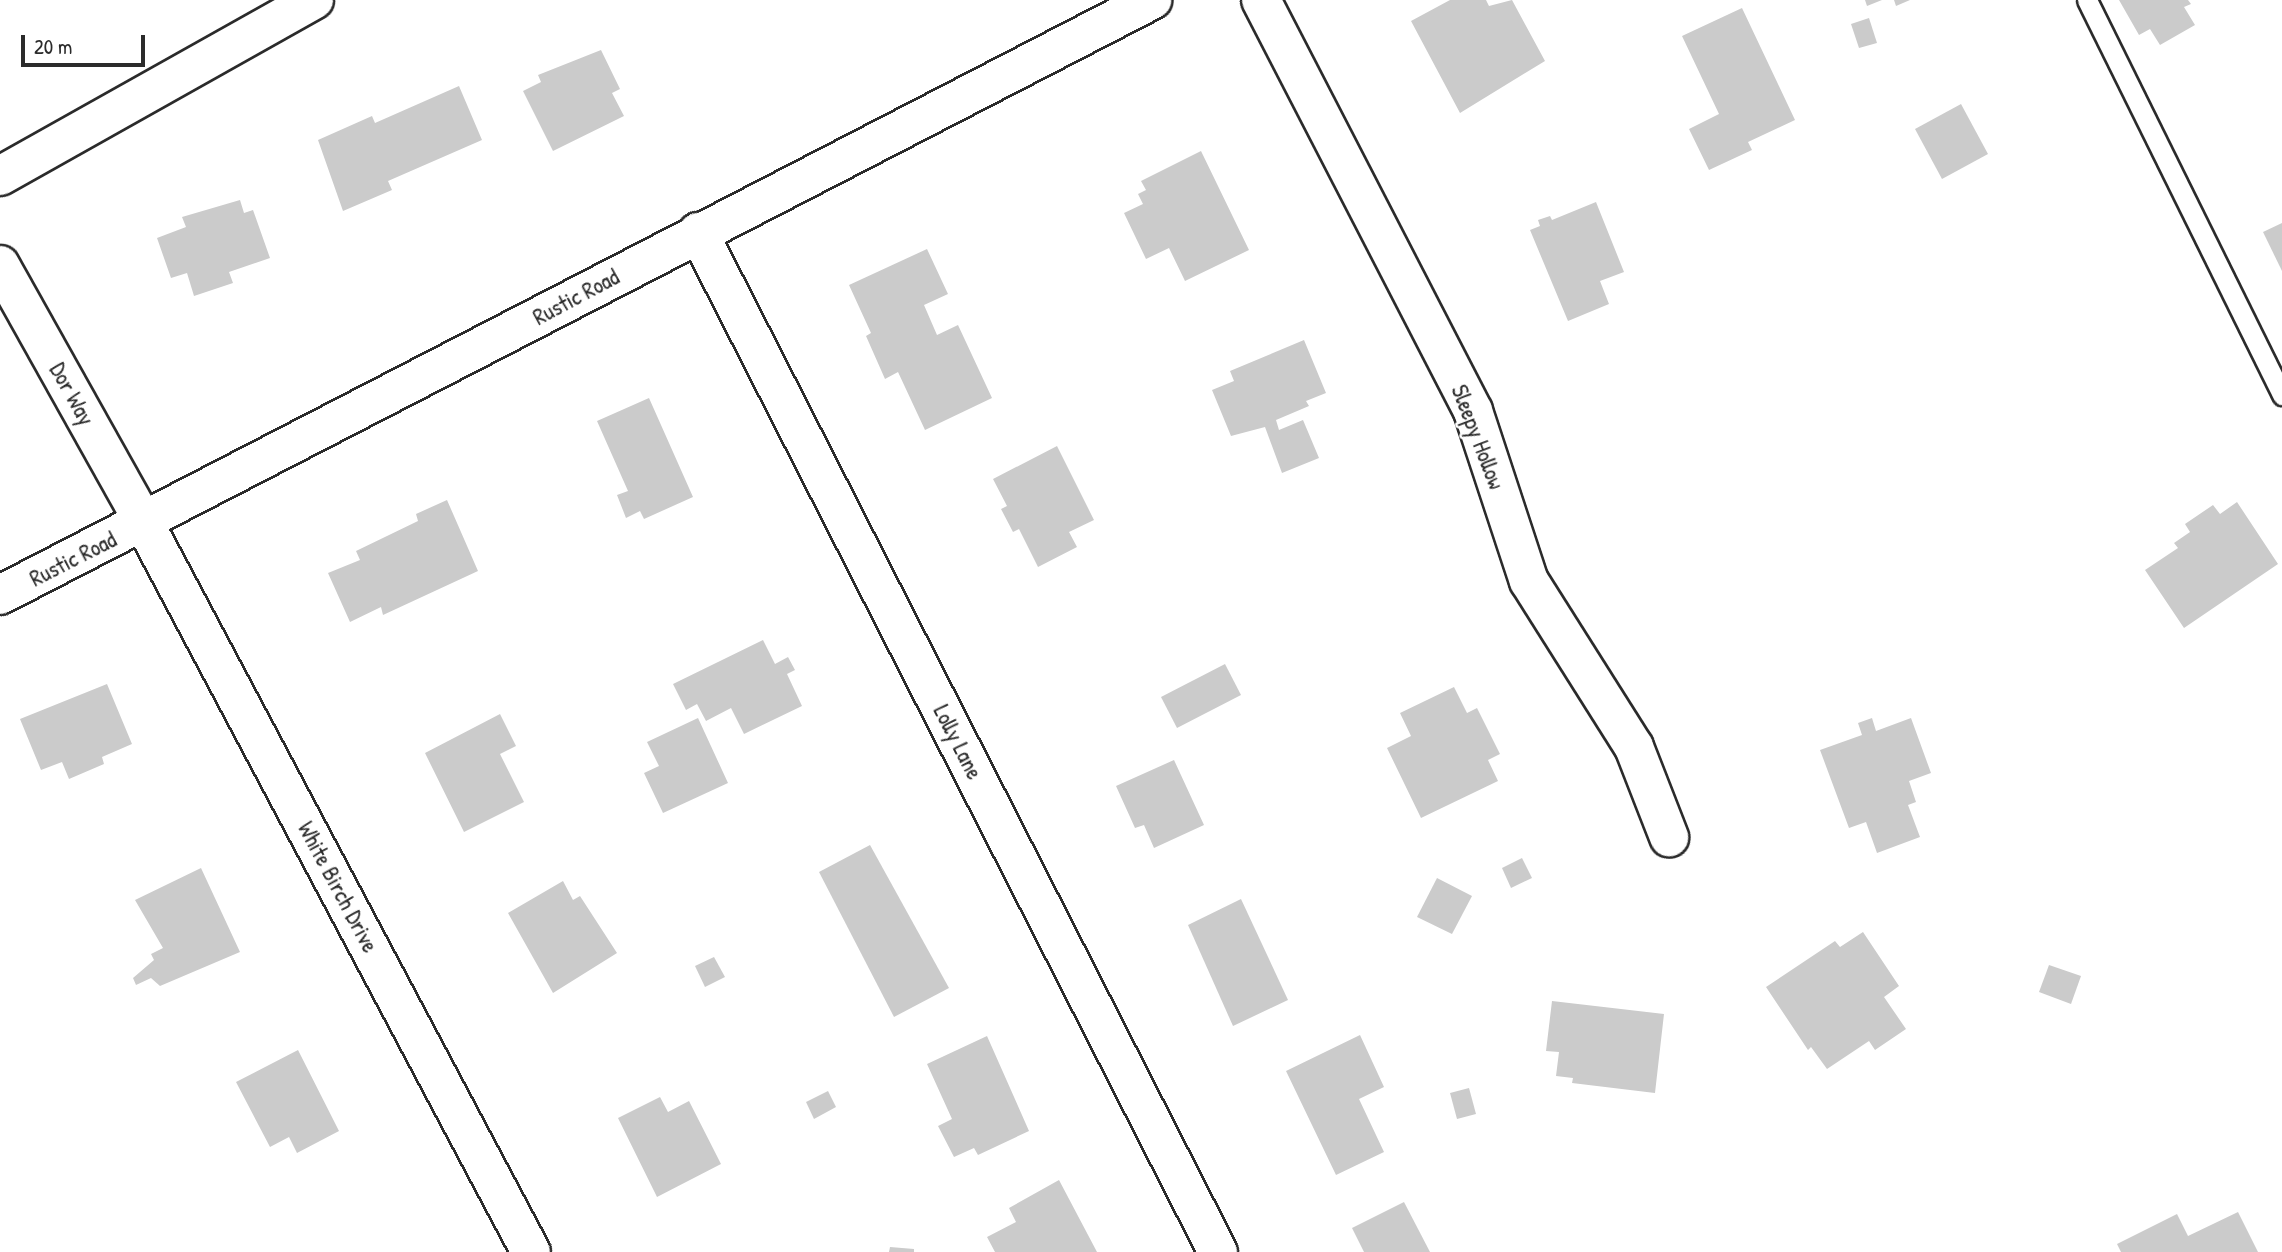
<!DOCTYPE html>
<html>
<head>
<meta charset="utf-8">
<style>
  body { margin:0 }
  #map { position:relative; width:2282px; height:1252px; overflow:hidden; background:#fff; font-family:"Patrick Hand",sans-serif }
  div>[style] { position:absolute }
  .building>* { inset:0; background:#cbcbcb }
  .roads { filter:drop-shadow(2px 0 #2b2b2b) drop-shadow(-2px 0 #2b2b2b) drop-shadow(0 2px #2b2b2b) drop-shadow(0 -2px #2b2b2b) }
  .service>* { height:19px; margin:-9.5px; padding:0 9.5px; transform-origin:9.5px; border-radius:9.5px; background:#fff }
  .minor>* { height:38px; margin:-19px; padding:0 19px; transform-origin:19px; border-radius:19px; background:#fff }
  .tertiary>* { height:38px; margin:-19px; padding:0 19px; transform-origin:19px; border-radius:19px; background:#fff }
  span { translate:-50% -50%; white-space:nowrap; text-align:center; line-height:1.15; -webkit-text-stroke:5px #fff; paint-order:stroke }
  .street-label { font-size:23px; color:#2b2b2b }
  .scale { position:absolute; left:21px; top:35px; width:124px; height:32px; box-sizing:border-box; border:4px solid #2b2b2b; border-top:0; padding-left:9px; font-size:21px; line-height:24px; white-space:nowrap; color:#2b2b2b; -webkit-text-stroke:5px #fff; paint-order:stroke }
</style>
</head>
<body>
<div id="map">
  <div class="building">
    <div style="clip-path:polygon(1450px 0,1486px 0,1489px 6px,1512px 0,1545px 61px,1460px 113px,1411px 21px)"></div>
    <div style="clip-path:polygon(1865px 0,1882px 0,1867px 6px)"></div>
    <div style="clip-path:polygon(1894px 0,1910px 0,1896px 6px)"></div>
    <div style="clip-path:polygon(2119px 0,2188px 0,2191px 4px,2184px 7px,2195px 25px,2160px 45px,2150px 29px,2139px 35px)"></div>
    <div style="clip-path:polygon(1742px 8px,1795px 120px,1748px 142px,1752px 150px,1709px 170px,1689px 129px,1719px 114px,1682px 36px)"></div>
    <div style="clip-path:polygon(1869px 18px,1877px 43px,1859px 48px,1851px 24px)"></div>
    <div style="clip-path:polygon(601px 50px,620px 89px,612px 93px,624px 116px,553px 151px,523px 91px,541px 82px,538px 75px)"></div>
    <div style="clip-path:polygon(459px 86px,482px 140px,388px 181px,392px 190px,343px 211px,318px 140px,372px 116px,375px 123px)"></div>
    <div style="clip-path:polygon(1961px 104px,1988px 154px,1942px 179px,1915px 129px)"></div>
    <div style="clip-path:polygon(1201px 151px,1249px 250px,1185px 281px,1169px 248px,1146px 259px,1124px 213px,1143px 204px,1138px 194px,1146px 190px,1141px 181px)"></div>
    <div style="clip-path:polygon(240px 200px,244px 213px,253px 210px,270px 258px,229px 272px,233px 283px,194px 296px,187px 273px,171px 278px,157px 238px,186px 227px,182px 217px)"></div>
    <div style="clip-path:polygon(1596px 202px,1624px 272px,1600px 281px,1609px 304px,1568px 321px,1530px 230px,1540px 226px,1538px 220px,1550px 216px,1552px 220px)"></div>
    <div style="clip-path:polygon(2282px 223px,2282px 271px,2263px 232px)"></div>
    <div style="clip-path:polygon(927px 249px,948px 294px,924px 305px,937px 335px,958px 325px,992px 398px,925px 430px,898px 372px,885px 379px,866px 336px,871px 333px,849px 285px)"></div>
    <div style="clip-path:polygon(1304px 340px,1326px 393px,1306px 401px,1309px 406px,1276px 420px,1279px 430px,1303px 420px,1319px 458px,1282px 473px,1265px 427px,1231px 436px,1212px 390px,1234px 381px,1230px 371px)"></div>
    <div style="clip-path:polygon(649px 398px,693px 497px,644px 519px,640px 511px,626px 518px,617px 495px,628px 491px,597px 421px)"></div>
    <div style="clip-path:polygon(1057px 446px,1094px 520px,1069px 532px,1077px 547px,1038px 567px,1019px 529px,1013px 532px,1001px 509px,1007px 506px,993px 479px)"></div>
    <div style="clip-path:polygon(447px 500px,478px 571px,383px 615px,381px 607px,350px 622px,328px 573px,360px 560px,356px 551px,418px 521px,416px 514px)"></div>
    <div style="clip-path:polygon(2237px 502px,2278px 564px,2184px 628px,2145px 570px,2178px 548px,2174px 543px,2190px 532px,2185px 524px,2213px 505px,2220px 514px)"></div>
    <div style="clip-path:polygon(763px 640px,775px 664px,788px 657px,795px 670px,787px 674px,802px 706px,744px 734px,731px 708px,706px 721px,697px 704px,686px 710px,673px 684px)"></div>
    <div style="clip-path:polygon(1225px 664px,1241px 695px,1177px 728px,1161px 697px)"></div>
    <div style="clip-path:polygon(107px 684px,132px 744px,102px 757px,104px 764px,69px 779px,62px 762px,41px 770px,20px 719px)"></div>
    <div style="clip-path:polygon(1454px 687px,1467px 713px,1477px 708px,1500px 754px,1488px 760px,1498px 781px,1421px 818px,1387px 748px,1411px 736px,1400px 713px)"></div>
    <div style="clip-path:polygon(500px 714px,516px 746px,500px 754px,524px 802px,464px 832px,425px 753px)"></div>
    <div style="clip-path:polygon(698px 718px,728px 783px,663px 813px,644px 773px,659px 766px,647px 742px)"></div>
    <div style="clip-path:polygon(1872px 718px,1876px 731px,1911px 718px,1931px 773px,1909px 781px,1916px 802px,1908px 805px,1920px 837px,1877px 853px,1866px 822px,1849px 828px,1820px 750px,1862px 735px,1858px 723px)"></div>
    <div style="clip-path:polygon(1174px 760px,1204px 825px,1154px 848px,1144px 825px,1135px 828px,1116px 786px)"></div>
    <div style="clip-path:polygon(870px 845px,949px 988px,894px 1017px,819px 872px)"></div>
    <div style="clip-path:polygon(1522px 858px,1532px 878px,1511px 888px,1502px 868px)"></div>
    <div style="clip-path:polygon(201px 868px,240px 952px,160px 986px,151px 978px,136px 985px,133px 978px,154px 960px,151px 954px,163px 948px,135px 900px)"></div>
    <div style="clip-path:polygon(1437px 878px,1472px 896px,1452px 934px,1417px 917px)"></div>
    <div style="clip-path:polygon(563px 881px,573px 900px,580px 896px,617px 953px,553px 993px,508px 913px)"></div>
    <div style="clip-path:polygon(1241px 899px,1288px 1000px,1233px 1026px,1188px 925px)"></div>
    <div style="clip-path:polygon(1863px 932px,1899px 986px,1884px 997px,1906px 1029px,1875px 1050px,1869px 1041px,1827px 1069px,1811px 1047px,1808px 1050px,1766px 987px,1835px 941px,1840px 947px)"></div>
    <div style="clip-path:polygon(714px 957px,725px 977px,705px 987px,695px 966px)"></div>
    <div style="clip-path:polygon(2049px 965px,2081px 976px,2071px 1004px,2039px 992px)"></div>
    <div style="clip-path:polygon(1552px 1001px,1664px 1014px,1655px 1093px,1572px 1083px,1573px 1078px,1556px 1076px,1559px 1052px,1546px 1051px)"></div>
    <div style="clip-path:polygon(1360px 1035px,1384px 1087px,1359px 1099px,1384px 1152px,1336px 1175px,1286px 1071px)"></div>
    <div style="clip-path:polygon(987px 1036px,1029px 1131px,978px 1155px,974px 1148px,954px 1157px,938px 1126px,952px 1119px,927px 1064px)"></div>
    <div style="clip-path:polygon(298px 1050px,339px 1131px,297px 1153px,289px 1137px,270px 1147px,236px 1082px)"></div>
    <div style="clip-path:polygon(1469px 1088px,1476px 1114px,1457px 1119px,1450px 1093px)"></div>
    <div style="clip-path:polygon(828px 1091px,836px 1107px,814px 1119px,806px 1102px)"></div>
    <div style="clip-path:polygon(660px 1097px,668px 1112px,689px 1101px,721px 1164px,657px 1197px,618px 1118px)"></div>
    <div style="clip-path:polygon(1059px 1180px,1097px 1252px,995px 1252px,987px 1237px,1016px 1222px,1009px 1208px)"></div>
    <div style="clip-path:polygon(1404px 1202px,1430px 1252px,1364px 1252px,1352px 1228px)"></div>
    <div style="clip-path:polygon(2238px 1212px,2258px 1252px,2121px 1252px,2117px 1244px,2177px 1214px,2188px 1236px)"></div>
    <div style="clip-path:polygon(890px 1247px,914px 1249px,914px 1252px,889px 1252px)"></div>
  </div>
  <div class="roads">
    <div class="service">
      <div style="left:2087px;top:0;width:441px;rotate:63.7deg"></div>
    </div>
    <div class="minor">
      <div style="left:1261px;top:0;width:462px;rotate:62.7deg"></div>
      <div style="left:1473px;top:411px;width:179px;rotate:71.8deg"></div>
      <div style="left:1529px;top:581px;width:196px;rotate:57.7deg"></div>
      <div style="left:1634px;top:747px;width:97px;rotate:68.7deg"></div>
      <div style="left:0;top:176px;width:360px;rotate:-29.3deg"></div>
      <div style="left:698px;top:232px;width:1145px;rotate:62.99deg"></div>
      <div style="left:0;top:265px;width:295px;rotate:60.8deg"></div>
      <div style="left:144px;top:523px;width:825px;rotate:62.04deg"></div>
    </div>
    <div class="tertiary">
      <div style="left:0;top:595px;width:1297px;rotate:-27.32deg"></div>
    </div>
  </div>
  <div class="street-label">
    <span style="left:576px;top:297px;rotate:-28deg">Rustic Road</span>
    <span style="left:72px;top:394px;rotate:61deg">Dor Way</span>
    <span style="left:1478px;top:437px;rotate:69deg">Sleepy Hollow</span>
    <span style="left:73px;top:559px;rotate:-27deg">Rustic Road</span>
    <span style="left:958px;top:742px;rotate:63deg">Lolly Lane</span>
    <span style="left:338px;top:887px;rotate:62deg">White Birch Drive</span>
  </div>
  <div class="scale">20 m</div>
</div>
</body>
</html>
